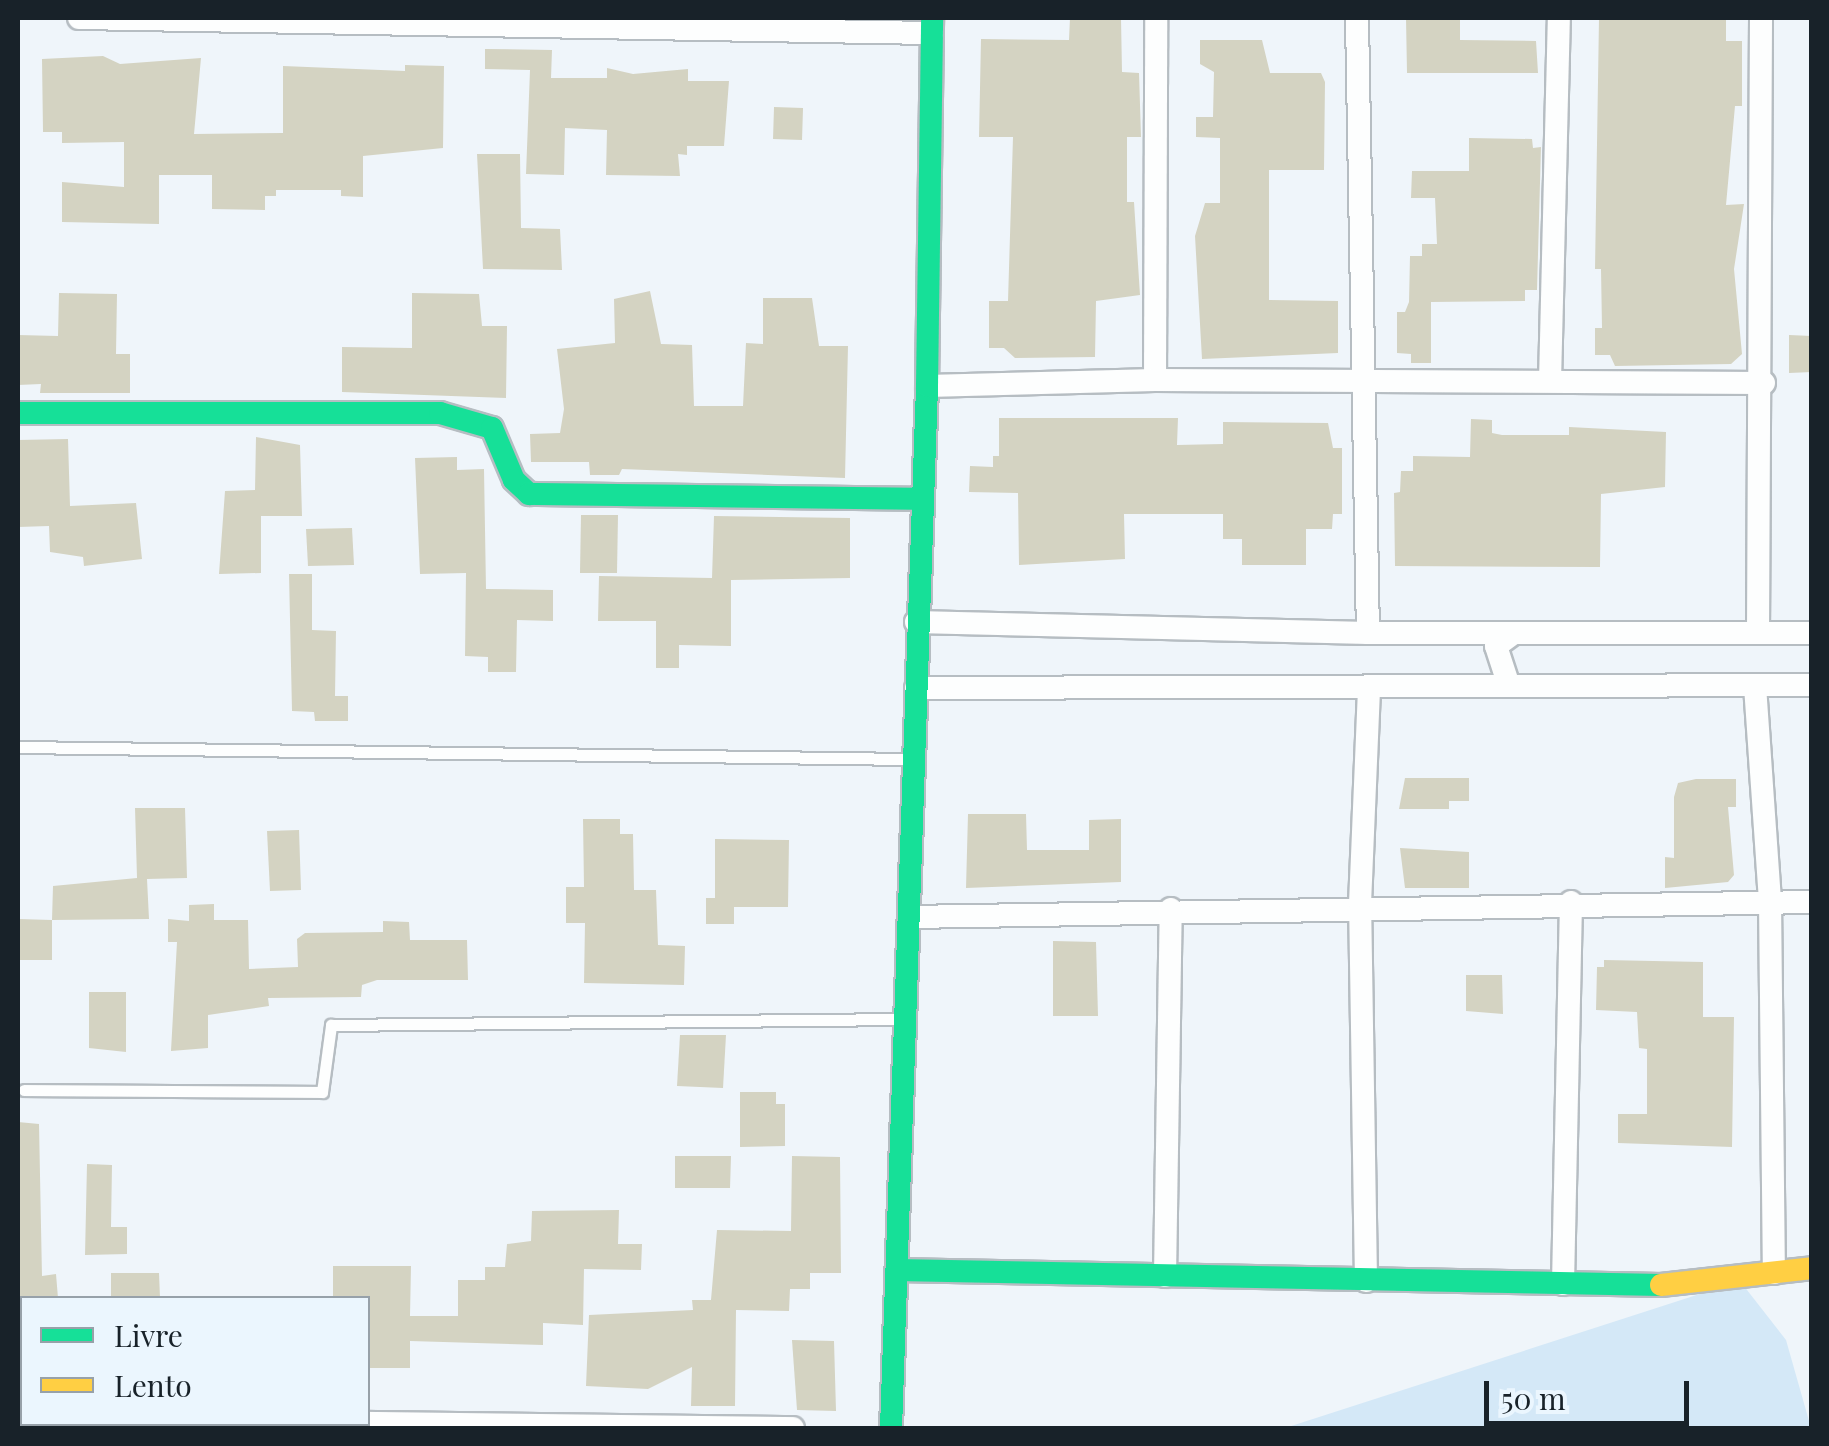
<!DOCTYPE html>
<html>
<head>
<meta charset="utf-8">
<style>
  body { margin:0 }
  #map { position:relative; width:1829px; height:1446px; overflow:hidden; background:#eff5fa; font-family:"Playfair Display",serif }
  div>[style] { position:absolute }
  .green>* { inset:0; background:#d4e8f7 }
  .building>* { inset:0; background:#d4d3c2 }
  .roads { filter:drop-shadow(2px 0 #b6bdc2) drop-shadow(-2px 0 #b6bdc2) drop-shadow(0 2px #b6bdc2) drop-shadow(0 -2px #b6bdc2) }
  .lane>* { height:11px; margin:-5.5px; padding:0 5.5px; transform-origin:5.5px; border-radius:5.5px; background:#fdfefe }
  .street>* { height:22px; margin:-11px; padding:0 11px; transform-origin:11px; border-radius:11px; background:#fdfefe }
  .fast>* { height:22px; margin:-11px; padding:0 11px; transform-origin:11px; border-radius:11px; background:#16e098 }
  .slow>* { height:22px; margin:-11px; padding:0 11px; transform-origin:11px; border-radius:11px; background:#ffcf43 }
  span { translate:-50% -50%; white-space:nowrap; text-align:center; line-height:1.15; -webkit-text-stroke:10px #ebf6fe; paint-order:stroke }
  .frame { position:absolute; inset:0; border:20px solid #182229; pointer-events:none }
  .legend { position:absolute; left:20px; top:1296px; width:350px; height:130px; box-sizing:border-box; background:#ebf6fe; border:2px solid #97a1a9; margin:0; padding:12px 18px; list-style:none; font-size:30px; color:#182229 }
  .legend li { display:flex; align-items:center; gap:20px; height:50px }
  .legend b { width:50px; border:2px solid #97a1a9 }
  .scale { position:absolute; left:1484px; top:1381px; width:205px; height:45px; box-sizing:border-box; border:5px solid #182229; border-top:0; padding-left:12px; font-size:30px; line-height:35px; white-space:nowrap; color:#182229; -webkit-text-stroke:8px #ebf6fe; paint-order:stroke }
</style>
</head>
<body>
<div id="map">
  <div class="green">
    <div style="clip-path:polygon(1740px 1281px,1786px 1340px,1811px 1428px,1285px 1428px)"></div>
  </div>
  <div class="building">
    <div style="clip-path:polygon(1070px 18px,1121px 18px,1122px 72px,1139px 73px,1141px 137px,1127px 137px,1127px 202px,1134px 202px,1140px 295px,1096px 301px,1095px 357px,1015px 358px,1004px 348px,989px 348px,989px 301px,1008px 301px,1013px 137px,979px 137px,981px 39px,1069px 40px)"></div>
    <div style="clip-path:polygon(1406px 18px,1460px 18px,1460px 40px,1536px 41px,1538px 73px,1407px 73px)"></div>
    <div style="clip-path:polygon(1599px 18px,1726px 20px,1726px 41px,1742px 41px,1742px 106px,1735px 106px,1726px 205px,1744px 204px,1734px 269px,1742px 354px,1731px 364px,1615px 366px,1610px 355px,1595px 355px,1595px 328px,1602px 328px,1601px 269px,1595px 269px)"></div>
    <div style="clip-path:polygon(1200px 40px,1262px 40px,1270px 73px,1321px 73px,1325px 82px,1324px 170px,1269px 170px,1269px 300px,1338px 301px,1338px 353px,1202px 359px,1195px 236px,1205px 203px,1220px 203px,1220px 138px,1196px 137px,1196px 117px,1213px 117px,1214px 72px,1200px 64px)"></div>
    <div style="clip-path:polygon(485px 49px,552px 50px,551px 78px,607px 78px,607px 68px,633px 74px,688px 69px,688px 81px,729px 81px,724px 146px,687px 146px,687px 155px,678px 154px,680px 176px,606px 175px,607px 130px,565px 128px,564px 175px,526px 174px,530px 70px,485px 69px)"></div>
    <div style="clip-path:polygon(103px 56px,120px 64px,201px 58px,194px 134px,283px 133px,283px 66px,405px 71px,405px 65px,444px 66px,443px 148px,363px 156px,363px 197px,341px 196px,341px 190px,276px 190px,276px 196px,265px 196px,265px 210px,212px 209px,212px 175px,159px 175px,159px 224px,62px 222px,62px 182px,124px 187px,124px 142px,62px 143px,62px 132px,43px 132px,42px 59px)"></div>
    <div style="clip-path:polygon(774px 107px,803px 108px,802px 140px,773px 139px)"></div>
    <div style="clip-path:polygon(1469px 138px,1532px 139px,1533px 148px,1541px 147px,1537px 290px,1525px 290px,1525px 301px,1431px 302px,1431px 363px,1411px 363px,1411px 354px,1397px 353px,1397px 312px,1405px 312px,1409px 302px,1410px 256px,1422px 256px,1422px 244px,1437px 244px,1435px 198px,1411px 198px,1412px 171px,1469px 171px)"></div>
    <div style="clip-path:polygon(477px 154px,520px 154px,521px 228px,560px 229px,562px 270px,483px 269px)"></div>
    <div style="clip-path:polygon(650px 291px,661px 344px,692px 345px,694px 406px,743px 406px,746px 343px,763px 344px,763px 298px,812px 298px,819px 346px,848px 346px,845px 478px,622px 469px,619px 475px,590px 475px,589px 462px,531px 462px,530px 434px,560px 433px,564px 409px,557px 349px,615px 343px,614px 299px)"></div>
    <div style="clip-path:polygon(59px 293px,117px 294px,116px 354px,130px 354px,130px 393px,40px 393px,41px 384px,18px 385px,18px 335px,58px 336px)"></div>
    <div style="clip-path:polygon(412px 293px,479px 294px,482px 326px,507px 326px,506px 398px,342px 392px,342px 347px,412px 348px)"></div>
    <div style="clip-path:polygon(1789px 335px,1812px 336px,1812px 372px,1789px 373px)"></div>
    <div style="clip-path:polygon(999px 418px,1178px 418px,1177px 445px,1223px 444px,1223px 422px,1328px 423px,1333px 448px,1342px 448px,1342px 514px,1333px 514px,1332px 529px,1306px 529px,1306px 565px,1242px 565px,1242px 539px,1223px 539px,1223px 514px,1124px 514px,1125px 559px,1019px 565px,1018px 493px,969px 492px,970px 466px,993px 467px,993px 456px,999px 456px)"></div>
    <div style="clip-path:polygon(1471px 419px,1492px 420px,1492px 433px,1502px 435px,1569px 435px,1569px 427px,1666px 432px,1665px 487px,1601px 494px,1600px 567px,1395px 566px,1394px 493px,1400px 492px,1401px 471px,1413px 471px,1413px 456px,1470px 457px)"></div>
    <div style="clip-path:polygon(256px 437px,300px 445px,302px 516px,261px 516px,261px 573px,219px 574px,225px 491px,255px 490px)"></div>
    <div style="clip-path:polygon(68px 439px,70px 506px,136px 503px,142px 559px,84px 566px,83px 557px,50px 552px,49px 526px,18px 527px,18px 440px)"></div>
    <div style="clip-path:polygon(457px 457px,457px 470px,484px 469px,486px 589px,553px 590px,553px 621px,517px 620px,516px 672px,488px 672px,488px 657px,465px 656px,466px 573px,420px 574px,415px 458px)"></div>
    <div style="clip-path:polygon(581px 515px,618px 515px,617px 573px,580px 573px)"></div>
    <div style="clip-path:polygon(714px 516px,850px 518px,850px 578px,731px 580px,731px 646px,679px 645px,679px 668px,656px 668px,656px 621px,598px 621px,599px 576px,712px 578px)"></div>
    <div style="clip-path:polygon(352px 528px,354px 565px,308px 566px,306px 529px)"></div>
    <div style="clip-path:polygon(289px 574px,312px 574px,312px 630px,336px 631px,335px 696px,348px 696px,348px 721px,315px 721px,314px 712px,292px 711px)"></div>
    <div style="clip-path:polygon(1405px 778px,1469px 778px,1469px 801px,1449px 801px,1449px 809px,1399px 809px)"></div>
    <div style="clip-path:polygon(1696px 779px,1736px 779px,1736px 807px,1728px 807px,1734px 875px,1728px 882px,1665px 888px,1665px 857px,1674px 858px,1674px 797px,1678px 783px)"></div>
    <div style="clip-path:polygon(135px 808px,185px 808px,187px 878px,147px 879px,149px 919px,52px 920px,53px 886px,137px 878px)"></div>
    <div style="clip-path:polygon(968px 814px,1026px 814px,1027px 850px,1089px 850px,1089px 820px,1121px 819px,1121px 882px,966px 888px)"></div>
    <div style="clip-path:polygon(583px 819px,620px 819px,620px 834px,633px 834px,634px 890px,656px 890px,658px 945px,685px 946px,684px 985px,584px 983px,585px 923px,566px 923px,566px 887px,584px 887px)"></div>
    <div style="clip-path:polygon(299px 830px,301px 890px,270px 891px,267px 831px)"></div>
    <div style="clip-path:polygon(715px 839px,789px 840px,788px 907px,734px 907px,734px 924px,706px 924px,706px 898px,715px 898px)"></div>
    <div style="clip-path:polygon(1400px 848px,1469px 852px,1469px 888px,1405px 888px)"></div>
    <div style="clip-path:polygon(214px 904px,214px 920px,248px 920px,249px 969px,298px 967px,297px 939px,305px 933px,383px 932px,383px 921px,409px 922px,410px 940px,467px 940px,468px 980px,377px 980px,362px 985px,361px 997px,268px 998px,269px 1006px,208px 1015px,208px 1048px,171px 1051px,177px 942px,168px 942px,168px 919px,189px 921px,189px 905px)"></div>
    <div style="clip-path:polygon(18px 919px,52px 920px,52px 960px,18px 960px)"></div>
    <div style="clip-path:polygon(1053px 941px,1096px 942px,1098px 1016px,1053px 1016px)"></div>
    <div style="clip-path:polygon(1604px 960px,1703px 962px,1703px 1017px,1734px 1017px,1732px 1147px,1618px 1143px,1618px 1114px,1647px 1114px,1647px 1049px,1639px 1048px,1637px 1012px,1596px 1010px,1597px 967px,1604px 967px)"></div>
    <div style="clip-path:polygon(1466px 975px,1502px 975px,1503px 1014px,1466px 1011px)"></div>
    <div style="clip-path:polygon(89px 992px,126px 992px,126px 1052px,89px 1048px)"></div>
    <div style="clip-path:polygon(680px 1035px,726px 1035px,723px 1088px,677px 1086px)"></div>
    <div style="clip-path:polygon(740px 1092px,776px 1092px,776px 1104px,785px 1104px,785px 1146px,740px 1147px)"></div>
    <div style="clip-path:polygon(18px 1122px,39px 1124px,42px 1276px,56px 1274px,58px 1298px,18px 1298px)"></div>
    <div style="clip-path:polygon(675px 1156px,731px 1156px,730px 1188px,675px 1188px)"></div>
    <div style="clip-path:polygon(792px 1156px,840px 1157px,841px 1273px,810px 1273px,810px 1289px,790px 1289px,789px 1311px,736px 1310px,735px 1406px,691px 1406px,692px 1367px,648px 1389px,586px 1386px,589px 1315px,693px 1310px,692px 1300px,711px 1300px,717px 1230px,791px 1231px)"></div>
    <div style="clip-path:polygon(87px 1164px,112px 1165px,111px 1227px,127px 1227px,127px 1254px,85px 1255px)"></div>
    <div style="clip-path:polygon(619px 1210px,618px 1244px,642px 1244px,641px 1270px,584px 1269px,583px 1325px,543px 1323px,543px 1345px,410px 1341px,410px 1368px,368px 1368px,368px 1298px,333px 1298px,333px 1266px,411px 1266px,410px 1316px,458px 1316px,458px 1280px,485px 1280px,485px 1267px,505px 1267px,507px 1244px,531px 1241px,532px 1211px)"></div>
    <div style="clip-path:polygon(111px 1273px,159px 1273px,160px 1298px,111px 1298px)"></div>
    <div style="clip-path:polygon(792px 1340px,834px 1341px,836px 1411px,797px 1410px)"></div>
  </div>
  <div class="roads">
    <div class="lane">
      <div style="left:18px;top:747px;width:891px;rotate:0.77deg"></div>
      <div style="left:24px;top:1090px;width:298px;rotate:0.4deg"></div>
      <div style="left:322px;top:1092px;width:68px;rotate:-82.3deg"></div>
      <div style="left:331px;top:1025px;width:570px;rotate:-0.6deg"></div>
    </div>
    <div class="street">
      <div style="left:79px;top:18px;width:853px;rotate:1.01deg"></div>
      <div style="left:1357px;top:18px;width:615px;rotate:88.98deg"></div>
      <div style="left:1155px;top:380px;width:362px;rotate:-89.8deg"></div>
      <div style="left:1550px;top:381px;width:363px;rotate:-88.6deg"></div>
      <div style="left:927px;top:386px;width:228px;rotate:-1.5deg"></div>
      <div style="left:1155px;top:380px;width:609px;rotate:0.28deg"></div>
      <div style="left:916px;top:622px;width:452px;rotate:1.4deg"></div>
      <div style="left:1368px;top:633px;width:444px"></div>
      <div style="left:1758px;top:633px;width:615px;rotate:-89.72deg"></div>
      <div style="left:1509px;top:686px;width:42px;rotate:-108deg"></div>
      <div style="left:1496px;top:646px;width:22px;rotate:-36deg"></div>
      <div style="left:1755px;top:686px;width:215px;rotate:86deg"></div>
      <div style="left:1770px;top:900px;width:373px;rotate:89.4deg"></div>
      <div style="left:916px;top:688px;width:896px;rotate:-0.19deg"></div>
      <div style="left:909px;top:917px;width:903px;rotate:-0.95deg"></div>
      <div style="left:1165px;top:1276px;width:367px;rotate:-89.1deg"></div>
      <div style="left:1366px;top:1281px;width:377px;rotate:-90.9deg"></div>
      <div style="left:1360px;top:904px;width:218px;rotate:-87.6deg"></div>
      <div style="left:1563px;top:1284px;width:382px;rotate:-88.8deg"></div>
      <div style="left:368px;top:1423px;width:425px;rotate:0.7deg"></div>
    </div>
    <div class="fast">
      <div style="left:18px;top:413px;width:422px"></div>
      <div style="left:440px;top:413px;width:54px;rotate:16.1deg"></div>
      <div style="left:492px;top:428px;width:56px;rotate:67.1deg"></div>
      <div style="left:514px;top:480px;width:21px;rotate:43deg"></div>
      <div style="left:529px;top:494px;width:394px;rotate:0.7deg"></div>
      <div style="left:897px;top:1270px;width:764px;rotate:1.12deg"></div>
      <div style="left:891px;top:1428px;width:1043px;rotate:-88.02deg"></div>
      <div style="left:927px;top:386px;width:368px;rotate:-89.2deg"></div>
    </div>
    <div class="slow">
      <div style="left:1661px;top:1285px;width:152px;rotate:-6.4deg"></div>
    </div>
  </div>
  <div class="frame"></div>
  <ul class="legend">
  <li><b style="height:12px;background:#16e098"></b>Livre</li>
  <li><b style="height:12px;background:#ffcf43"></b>Lento</li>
  </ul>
  <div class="scale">50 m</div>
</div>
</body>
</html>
